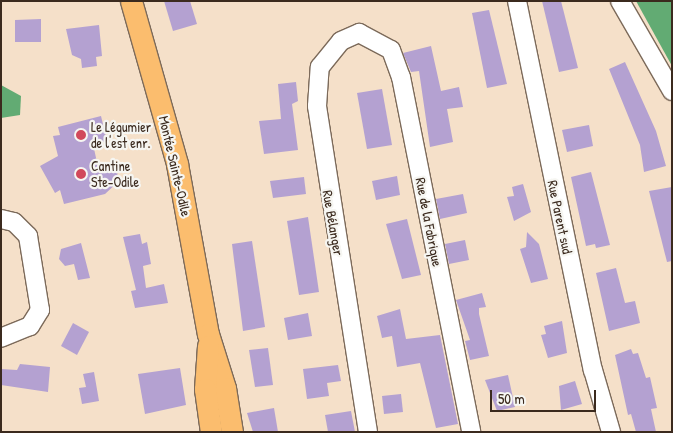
<!DOCTYPE html>
<html>
<head>
<meta charset="utf-8">
<style>
  body { margin:0 }
  #map { position:relative; width:673px; height:433px; overflow:hidden; background:#f5e0c9; font-family:"Patrick Hand",sans-serif }
  div>[style] { position:absolute }
  .forest>* { inset:0; background:#62ab73 }
  .building>* { inset:0; background:#b4a1d1 }
  .roads { filter:drop-shadow(1px 0 #7c6a5a) drop-shadow(-1px 0 #7c6a5a) drop-shadow(0 1px #7c6a5a) drop-shadow(0 -1px #7c6a5a) }
  .minor>* { height:18px; margin:-9px; padding:0 9px; transform-origin:9px; border-radius:9px; background:#fff }
  .major>* { height:21px; margin:-10.5px; padding:0 10.5px; transform-origin:10.5px; border-radius:10.5px; background:#fbbd6e }
  .dots>* { width:14px; height:14px; translate:-50% -50%; box-sizing:border-box; border:2px solid #f6f6f2; border-radius:50% }
  span { translate:-50% -50%; white-space:nowrap; text-align:center; line-height:1.15; -webkit-text-stroke:4.5px #f6f6f2; paint-order:stroke }
  .poi-label { font-size:14px; color:#3b2a1e }
  .left { translate:0 -50%; text-align:left }
  .street-label { font-size:14px; color:#3b2a1e }
  .frame { position:absolute; inset:0; border:2px solid #3b2a1e; pointer-events:none }
  .scale { position:absolute; left:490px; top:390px; width:106px; height:22px; box-sizing:border-box; border:2px solid #3b2a1e; border-top:0; padding-left:6px; font-size:15px; line-height:18px; white-space:nowrap; color:#3b2a1e; -webkit-text-stroke:4px #f6f6f2; paint-order:stroke }
</style>
</head>
<body>
<div id="map">
  <div class="forest">
    <div style="clip-path:polygon(636px 1px,672px 1px,672px 66px)"></div>
    <div style="clip-path:polygon(1px 85px,21px 96px,20px 115px,1px 118px)"></div>
  </div>
  <div class="building">
    <div style="clip-path:polygon(164px 1px,190px 1px,197px 24px,173px 31px)"></div>
    <div style="clip-path:polygon(542px 1px,561px 1px,578px 68px,559px 72px)"></div>
    <div style="clip-path:polygon(489px 10px,507px 84px,487px 88px,472px 13px)"></div>
    <div style="clip-path:polygon(41px 19px,41px 42px,15px 42px,15px 20px)"></div>
    <div style="clip-path:polygon(99px 25px,102px 56px,96px 57px,97px 66px,82px 68px,81px 59px,72px 55px,66px 29px)"></div>
    <div style="clip-path:polygon(431px 46px,441px 91px,459px 87px,463px 107px,447px 109px,453px 142px,430px 147px,419px 71px,411px 72px,403px 53px)"></div>
    <div style="clip-path:polygon(625px 62px,656px 131px,666px 166px,644px 172px,640px 145px,609px 69px)"></div>
    <div style="clip-path:polygon(296px 82px,298px 101px,292px 104px,298px 150px,264px 154px,259px 121px,281px 119px,278px 84px)"></div>
    <div style="clip-path:polygon(382px 89px,392px 145px,367px 149px,357px 93px)"></div>
    <div style="clip-path:polygon(101px 116px,107px 141px,93px 144px,98px 167px,115px 163px,119px 181px,105px 194px,64px 204px,60px 190px,55px 193px,40px 166px,58px 156px,53px 136px,60px 135px,58px 127px)"></div>
    <div style="clip-path:polygon(589px 125px,593px 146px,567px 152px,562px 130px)"></div>
    <div style="clip-path:polygon(591px 172px,610px 245px,596px 248px,595px 244px,586px 246px,571px 177px)"></div>
    <div style="clip-path:polygon(397px 176px,400px 195px,376px 200px,372px 181px)"></div>
    <div style="clip-path:polygon(304px 177px,306px 194px,273px 198px,270px 181px)"></div>
    <div style="clip-path:polygon(523px 184px,531px 212px,514px 221px,507px 197px,514px 196px,512px 187px)"></div>
    <div style="clip-path:polygon(672px 187px,672px 261px,667px 262px,649px 191px)"></div>
    <div style="clip-path:polygon(463px 194px,467px 213px,440px 219px,436px 199px)"></div>
    <div style="clip-path:polygon(308px 217px,319px 292px,299px 295px,287px 221px)"></div>
    <div style="clip-path:polygon(407px 219px,421px 275px,402px 279px,386px 224px)"></div>
    <div style="clip-path:polygon(527px 232px,539px 244px,548px 279px,531px 283px,520px 249px,526px 247px)"></div>
    <div style="clip-path:polygon(140px 234px,142px 244px,147px 242px,151px 264px,143px 266px,146px 288px,164px 284px,168px 303px,135px 308px,131px 291px,136px 290px,123px 237px)"></div>
    <div style="clip-path:polygon(465px 240px,469px 260px,449px 264px,445px 244px)"></div>
    <div style="clip-path:polygon(252px 241px,265px 327px,243px 331px,232px 244px)"></div>
    <div style="clip-path:polygon(81px 243px,90px 278px,78px 280px,74px 264px,65px 266px,59px 259px,61px 249px)"></div>
    <div style="clip-path:polygon(616px 268px,625px 303px,635px 301px,640px 323px,609px 331px,596px 273px)"></div>
    <div style="clip-path:polygon(482px 293px,486px 307px,479px 308px,479px 314px,489px 356px,470px 360px,465px 341px,470px 340px,456px 300px)"></div>
    <div style="clip-path:polygon(400px 309px,406px 339px,440px 335px,458px 424px,436px 428px,420px 363px,397px 367px,392px 336px,382px 338px,377px 316px)"></div>
    <div style="clip-path:polygon(308px 313px,312px 336px,288px 340px,284px 318px)"></div>
    <div style="clip-path:polygon(562px 321px,567px 353px,548px 358px,541px 335px,546px 334px,544px 326px)"></div>
    <div style="clip-path:polygon(73px 323px,89px 332px,77px 355px,61px 346px)"></div>
    <div style="clip-path:polygon(268px 348px,273px 385px,255px 387px,249px 350px)"></div>
    <div style="clip-path:polygon(631px 349px,633px 354px,638px 353px,646px 378px,650px 377px,657px 408px,651px 409px,656px 432px,636px 432px,631px 414px,628px 415px,615px 355px)"></div>
    <div style="clip-path:polygon(20px 364px,50px 367px,48px 392px,1px 385px,1px 369px,17px 370px)"></div>
    <div style="clip-path:polygon(338px 365px,341px 381px,327px 383px,329px 396px,307px 399px,303px 369px)"></div>
    <div style="clip-path:polygon(180px 368px,186px 405px,145px 414px,138px 374px)"></div>
    <div style="clip-path:polygon(94px 372px,99px 401px,82px 404px,79px 388px,86px 387px,83px 374px)"></div>
    <div style="clip-path:polygon(508px 375px,515px 407px,497px 411px,485px 380px)"></div>
    <div style="clip-path:polygon(575px 381px,582px 404px,561px 410px,559px 386px)"></div>
    <div style="clip-path:polygon(401px 394px,403px 412px,384px 414px,382px 396px)"></div>
    <div style="clip-path:polygon(274px 408px,278px 432px,253px 432px,247px 413px)"></div>
    <div style="clip-path:polygon(351px 411px,355px 432px,328px 432px,325px 415px)"></div>
  </div>
  <div class="roads">
    <div class="minor">
      <div style="left:517px;top:1px;width:377px;rotate:78.4deg"></div>
      <div style="left:593px;top:370px;width:65px;rotate:73.8deg"></div>
      <div style="left:620px;top:1px;width:104px;rotate:60deg"></div>
      <div style="left:1px;top:219px;width:13px;rotate:13deg"></div>
      <div style="left:14px;top:222px;width:20px;rotate:45deg"></div>
      <div style="left:28px;top:236px;width:75px;rotate:80.8deg"></div>
      <div style="left:40px;top:310px;width:19px;rotate:122deg"></div>
      <div style="left:30px;top:326px;width:31px;rotate:158deg"></div>
      <div style="left:368px;top:432px;width:330px;rotate:-98.9deg"></div>
      <div style="left:317px;top:106px;width:39px;rotate:-86deg"></div>
      <div style="left:320px;top:67px;width:33px;rotate:-51deg"></div>
      <div style="left:341px;top:41px;width:20px;rotate:-24deg"></div>
      <div style="left:359px;top:33px;width:36px;rotate:28deg"></div>
      <div style="left:391px;top:50px;width:29px;rotate:70deg"></div>
      <div style="left:401px;top:77px;width:362px;rotate:78.8deg"></div>
    </div>
    <div class="major">
      <div style="left:131px;top:1px;width:169px;rotate:74.2deg"></div>
      <div style="left:177px;top:164px;width:173px;rotate:79.7deg"></div>
      <div style="left:208px;top:334px;width:57px;rotate:72.5deg"></div>
      <div style="left:225px;top:388px;width:45px;rotate:81deg"></div>
      <div style="left:208px;top:346px;width:43px;rotate:94deg"></div>
      <div style="left:205px;top:389px;width:43px;rotate:82.1deg"></div>
    </div>
  </div>
  <div class="dots">
    <div style="left:81px;top:135px;background:#d1495b"></div>
    <div style="left:81px;top:174px;background:#d1495b"></div>
  </div>
  <div class="poi-label">
    <span class="left" style="left:91px;top:135px">Le Légumier<br>de l'est enr.</span>
    <span class="left" style="left:91px;top:174px">Cantine<br>Ste-Odile</span>
  </div>
  <div class="street-label">
    <span style="left:175px;top:166px;rotate:77deg">Montée Sainte-Odile</span>
    <span style="left:560px;top:217px;rotate:78deg">Rue Parent sud</span>
    <span style="left:429px;top:222px;rotate:79deg">Rue de la Fabrique</span>
    <span style="left:333px;top:223px;rotate:80deg">Rue Bélanger</span>
  </div>
  <div class="frame"></div>
  <div class="scale">50 m</div>
</div>
</body>
</html>
